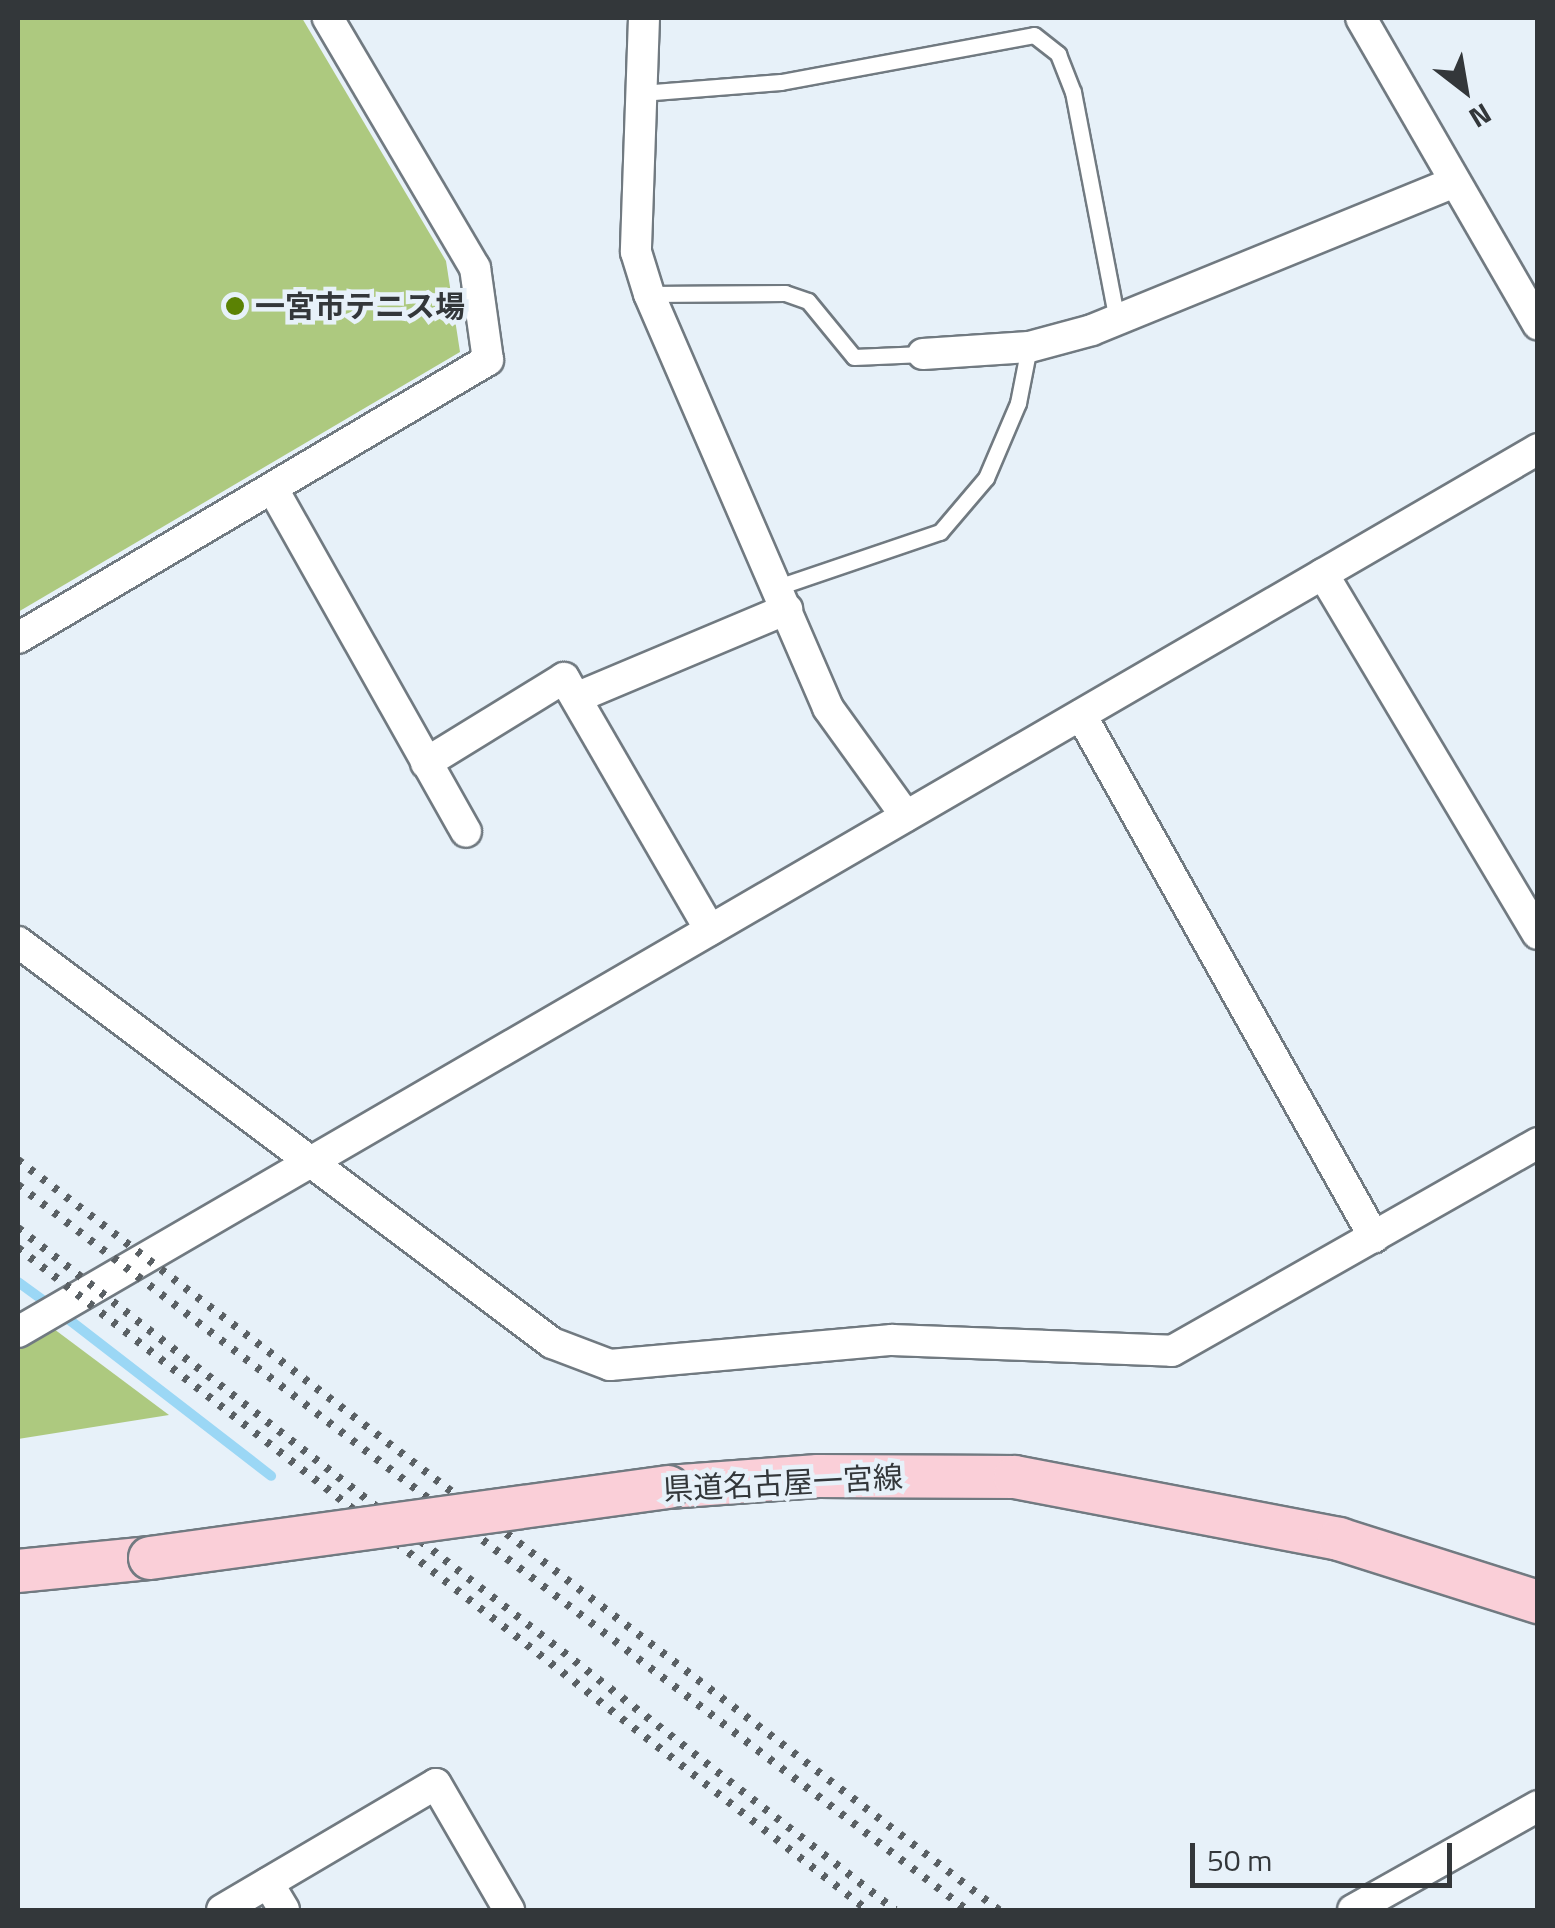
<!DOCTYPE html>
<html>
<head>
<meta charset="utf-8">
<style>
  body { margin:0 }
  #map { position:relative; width:1555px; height:1928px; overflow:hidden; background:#e7f1f9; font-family:"Titillium Web","Noto Sans JP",sans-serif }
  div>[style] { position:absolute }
  .green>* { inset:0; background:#adc97f }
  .stream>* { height:10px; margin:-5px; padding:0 5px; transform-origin:5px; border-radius:5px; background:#9bd7f5 }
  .roads { filter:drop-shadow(2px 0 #717a81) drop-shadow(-2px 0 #717a81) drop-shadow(0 2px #717a81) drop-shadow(0 -2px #717a81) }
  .lane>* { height:15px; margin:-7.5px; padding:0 7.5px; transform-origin:7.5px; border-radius:7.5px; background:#fff }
  .street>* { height:30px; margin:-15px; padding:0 15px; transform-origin:15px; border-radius:15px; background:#fff }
  .secondary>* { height:42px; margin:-21px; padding:0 21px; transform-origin:21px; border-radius:21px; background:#facfd8 }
  .rail>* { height:8px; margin-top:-4px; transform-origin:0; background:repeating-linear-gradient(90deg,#5a6064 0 5px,transparent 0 15px) }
  .bridges { filter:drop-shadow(2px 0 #717a81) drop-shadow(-2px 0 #717a81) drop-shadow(0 2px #717a81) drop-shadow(0 -2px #717a81) }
  .secondary-bridge>* { height:42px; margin:-21px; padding:0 21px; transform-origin:21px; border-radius:21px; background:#facfd8 }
  .dots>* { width:28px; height:28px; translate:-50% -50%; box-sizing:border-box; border:5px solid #e7f1f9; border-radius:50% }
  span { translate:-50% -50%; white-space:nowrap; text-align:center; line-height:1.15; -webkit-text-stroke:9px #e7f1f9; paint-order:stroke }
  .poi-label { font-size:30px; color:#33373a; font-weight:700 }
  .left { translate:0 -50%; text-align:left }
  .street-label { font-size:30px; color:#33373a }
  .frame { position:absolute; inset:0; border:20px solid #33373a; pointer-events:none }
  .north { position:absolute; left:1415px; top:40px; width:100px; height:100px; -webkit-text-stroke:8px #e7f1f9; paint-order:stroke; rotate:149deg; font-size:28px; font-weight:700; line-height:40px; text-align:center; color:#33373a }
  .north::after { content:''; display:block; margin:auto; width:35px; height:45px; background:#33373a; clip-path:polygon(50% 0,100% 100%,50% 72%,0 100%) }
  .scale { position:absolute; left:1190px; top:1843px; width:262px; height:45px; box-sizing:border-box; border:5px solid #33373a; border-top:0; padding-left:12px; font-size:30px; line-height:35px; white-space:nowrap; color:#33373a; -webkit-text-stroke:8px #e7f1f9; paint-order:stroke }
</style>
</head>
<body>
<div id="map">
  <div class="green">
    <div style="clip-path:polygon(18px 18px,302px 18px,446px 261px,460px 352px,18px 612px)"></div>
    <div style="clip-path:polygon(54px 1329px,169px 1415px,18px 1439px,18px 1349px)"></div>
  </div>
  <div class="stream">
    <div style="left:18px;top:1282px;width:37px;rotate:36deg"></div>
    <div style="left:63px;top:1315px;width:263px;rotate:37.7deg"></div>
  </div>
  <div class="roads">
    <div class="lane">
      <div style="left:641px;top:93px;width:140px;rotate:-4.5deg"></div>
      <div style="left:781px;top:82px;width:257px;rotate:-10.5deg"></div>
      <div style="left:1034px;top:35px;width:31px;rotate:38deg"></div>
      <div style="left:1058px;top:54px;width:41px;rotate:68.5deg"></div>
      <div style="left:1073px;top:92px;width:233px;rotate:79.1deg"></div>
      <div style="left:649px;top:294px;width:136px;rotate:-0.4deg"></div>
      <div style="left:785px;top:293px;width:24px;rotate:19deg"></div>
      <div style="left:808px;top:301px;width:72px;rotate:50.6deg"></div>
      <div style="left:854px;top:357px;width:69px;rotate:-2.5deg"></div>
      <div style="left:778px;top:587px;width:171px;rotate:-18.8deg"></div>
      <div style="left:940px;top:532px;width:71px;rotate:-49.6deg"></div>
      <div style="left:986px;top:478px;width:82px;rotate:-66.9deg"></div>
      <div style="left:1018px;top:403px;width:57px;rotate:-78.9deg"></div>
    </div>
    <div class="street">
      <div style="left:644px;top:18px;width:234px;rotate:92deg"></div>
      <div style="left:636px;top:252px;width:44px;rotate:72.8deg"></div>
      <div style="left:649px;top:294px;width:451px;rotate:66.6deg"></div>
      <div style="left:828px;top:708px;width:133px;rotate:54.2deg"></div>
      <div style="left:1361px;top:18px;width:354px;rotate:60deg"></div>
      <div style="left:923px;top:354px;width:106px;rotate:-3.8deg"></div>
      <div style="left:1029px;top:347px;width:65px;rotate:-15.1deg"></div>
      <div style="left:1092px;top:330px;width:391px;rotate:-22.2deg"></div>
      <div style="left:274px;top:491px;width:391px;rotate:60.6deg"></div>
      <div style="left:1323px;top:574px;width:419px;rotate:59.2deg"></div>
      <div style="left:18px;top:638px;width:546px;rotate:-30.6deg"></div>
      <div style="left:488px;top:360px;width:93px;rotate:-98deg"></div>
      <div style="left:475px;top:268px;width:290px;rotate:-120.5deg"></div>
      <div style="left:578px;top:697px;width:227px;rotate:-22.8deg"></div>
      <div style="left:1081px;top:715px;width:599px;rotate:60.69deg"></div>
      <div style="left:426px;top:763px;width:162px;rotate:-31.6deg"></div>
      <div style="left:564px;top:678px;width:291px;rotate:59.9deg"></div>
      <div style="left:18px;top:942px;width:668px;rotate:36.9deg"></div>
      <div style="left:552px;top:1343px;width:62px;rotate:20.8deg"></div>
      <div style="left:610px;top:1365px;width:283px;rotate:-5.1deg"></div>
      <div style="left:892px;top:1340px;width:280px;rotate:2.2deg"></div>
      <div style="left:1172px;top:1351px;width:421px;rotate:-29.6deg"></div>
      <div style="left:18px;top:1332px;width:1758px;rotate:-30.15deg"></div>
      <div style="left:268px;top:1883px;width:31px;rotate:59deg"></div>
      <div style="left:222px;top:1910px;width:248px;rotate:-30.5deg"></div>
      <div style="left:436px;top:1784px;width:146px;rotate:59.9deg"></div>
      <div style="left:1353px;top:1910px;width:212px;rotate:-29.3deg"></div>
    </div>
    <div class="secondary">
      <div style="left:668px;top:1487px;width:150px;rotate:-4.2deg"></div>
      <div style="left:818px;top:1476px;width:197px;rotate:0.3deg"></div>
      <div style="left:1015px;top:1477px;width:330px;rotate:10.8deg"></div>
      <div style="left:1339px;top:1539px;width:209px;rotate:17.6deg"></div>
      <div style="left:18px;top:1571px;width:133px;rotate:-5.6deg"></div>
    </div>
  </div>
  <div class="rail">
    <div style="left:18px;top:1160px;width:1235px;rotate:37.4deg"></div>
    <div style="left:18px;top:1185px;width:1194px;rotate:37.38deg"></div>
    <div style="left:18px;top:1228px;width:1111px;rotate:37.87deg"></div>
    <div style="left:18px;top:1248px;width:1077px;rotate:37.94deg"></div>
  </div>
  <div class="bridges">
    <div class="secondary-bridge">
      <div style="left:150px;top:1558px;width:523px;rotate:-7.8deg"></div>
    </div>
  </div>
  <div class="dots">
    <div style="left:235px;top:306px;background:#5b8204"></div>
  </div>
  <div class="poi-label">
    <span class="left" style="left:255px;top:306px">一宮市テニス場</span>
  </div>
  <div class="street-label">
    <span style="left:783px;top:1483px;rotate:-3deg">県道名古屋一宮線</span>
  </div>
  <div class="frame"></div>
  <div class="north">N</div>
  <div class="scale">50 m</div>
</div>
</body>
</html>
